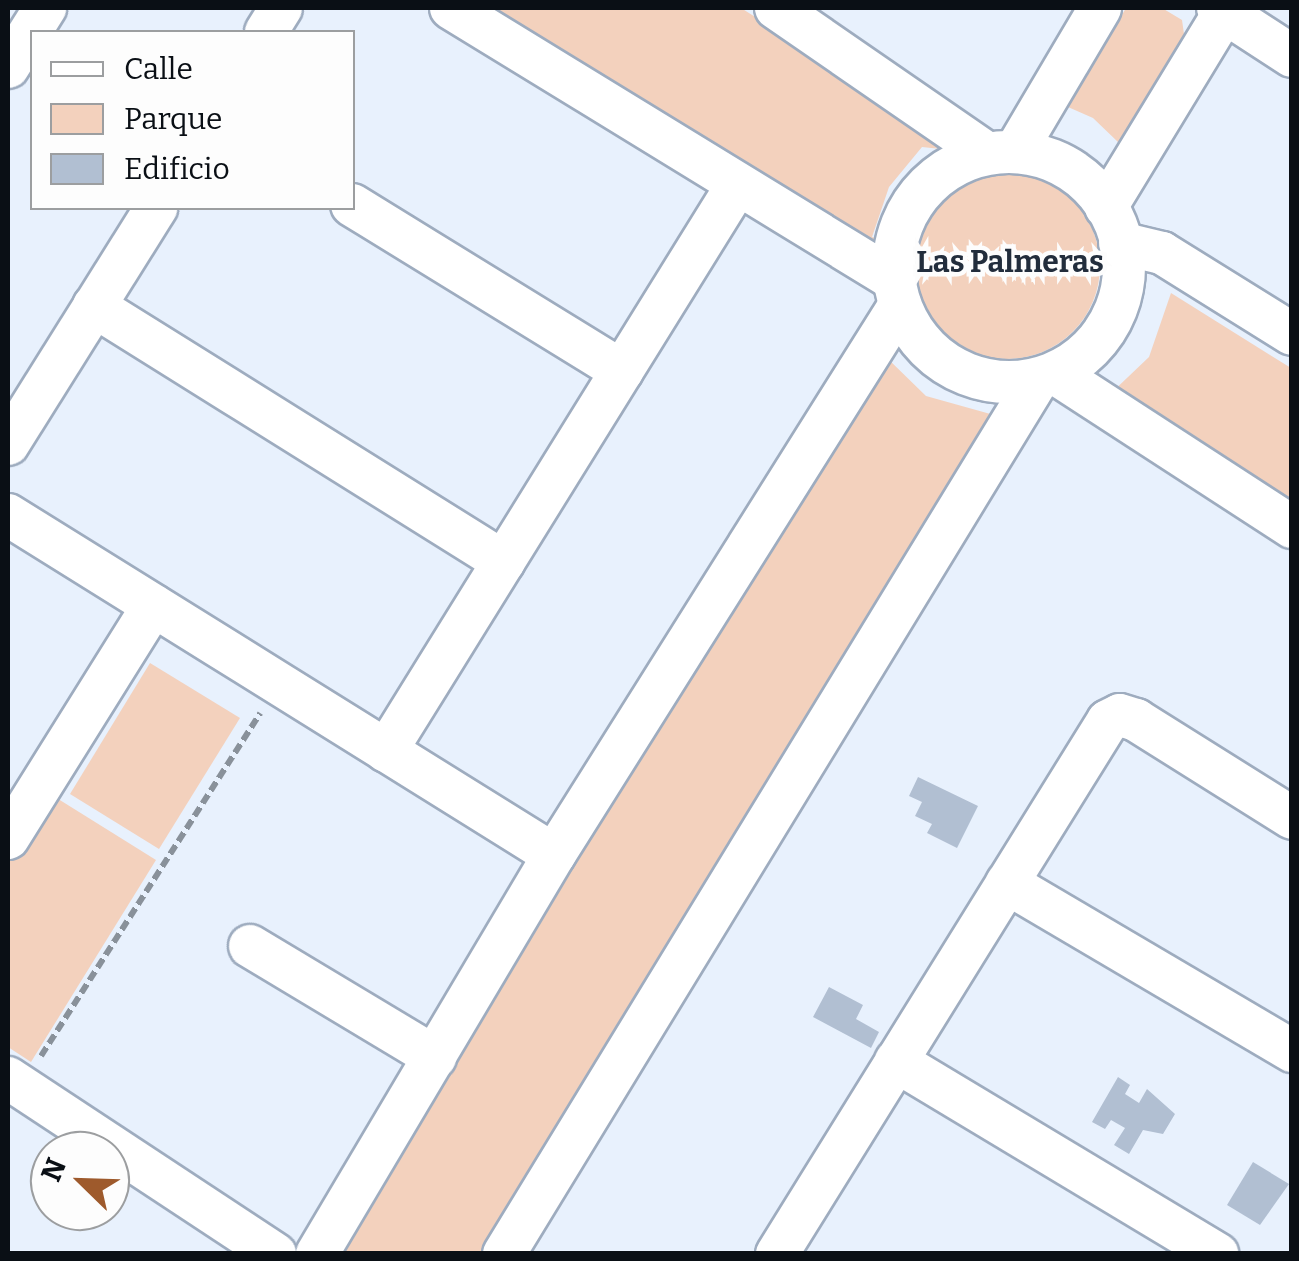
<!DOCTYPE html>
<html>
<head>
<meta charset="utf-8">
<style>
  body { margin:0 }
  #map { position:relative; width:1299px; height:1261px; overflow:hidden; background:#e8f1fd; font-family:Bitter,serif }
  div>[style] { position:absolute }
  .green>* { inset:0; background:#f3d1bd }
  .round { border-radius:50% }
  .building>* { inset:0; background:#b1bfd2 }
  .path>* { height:6px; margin-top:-3px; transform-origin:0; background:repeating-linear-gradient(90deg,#89919a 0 10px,transparent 0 15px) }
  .roads { filter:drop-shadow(2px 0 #9eacbf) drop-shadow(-2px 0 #9eacbf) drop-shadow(0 2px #9eacbf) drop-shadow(0 -2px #9eacbf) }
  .minor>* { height:42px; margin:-21px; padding:0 21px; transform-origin:21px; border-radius:21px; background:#fff }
  .minor>.ring { margin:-21px; padding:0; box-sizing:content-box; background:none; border:42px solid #fff; border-radius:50% }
  span { translate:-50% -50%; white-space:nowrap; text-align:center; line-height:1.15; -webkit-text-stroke:9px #fdfdfd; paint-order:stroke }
  .neighbourhood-label { font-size:30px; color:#222d3c; font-weight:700 }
  .frame { position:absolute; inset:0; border:10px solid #0a0f15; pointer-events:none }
  .legend { position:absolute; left:30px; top:30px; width:325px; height:180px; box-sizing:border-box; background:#fdfdfd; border:2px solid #9c9ea0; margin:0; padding:12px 18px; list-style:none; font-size:30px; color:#0a0f15 }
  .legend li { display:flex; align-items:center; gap:20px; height:50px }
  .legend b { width:50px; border:2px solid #9c9ea0 }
  .north { position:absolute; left:30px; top:1131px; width:100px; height:100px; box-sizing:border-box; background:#fdfdfd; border:2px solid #9c9ea0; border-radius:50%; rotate:293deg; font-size:28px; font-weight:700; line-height:40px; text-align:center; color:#0a0f15 }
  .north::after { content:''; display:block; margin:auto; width:35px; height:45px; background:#9e5a2c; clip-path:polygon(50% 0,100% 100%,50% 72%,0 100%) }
</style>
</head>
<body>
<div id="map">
  <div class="green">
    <div style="clip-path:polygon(477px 8px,741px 8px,942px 135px,941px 149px,922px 147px,889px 187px,872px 237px,885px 241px,871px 250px)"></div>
    <div style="clip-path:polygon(1126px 8px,1162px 8px,1182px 20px,1184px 34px,1119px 143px,1093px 118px,1068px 107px)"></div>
    <div class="round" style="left:914px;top:173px;width:186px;height:186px"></div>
    <div style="clip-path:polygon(1171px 293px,1291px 368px,1291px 513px,1107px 397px,1149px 357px)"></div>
    <div style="clip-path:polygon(885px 356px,926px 396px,994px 415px,481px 1253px,331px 1254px)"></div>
    <div style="clip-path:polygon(150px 663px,240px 718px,159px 849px,70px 794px)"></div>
    <div style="clip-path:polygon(47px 792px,156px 860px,31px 1062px,8px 1047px,8px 855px)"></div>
  </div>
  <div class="building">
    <div style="clip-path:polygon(918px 777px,978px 806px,957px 848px,927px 833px,932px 824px,915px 816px,922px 802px,909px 796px)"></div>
    <div style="clip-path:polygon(829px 987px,863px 1005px,856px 1019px,879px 1032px,871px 1048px,813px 1017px)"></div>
    <div style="clip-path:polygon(1118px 1077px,1130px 1085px,1125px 1094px,1139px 1103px,1147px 1089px,1175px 1114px,1163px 1134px,1143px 1130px,1129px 1154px,1114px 1145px,1125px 1128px,1111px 1120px,1105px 1129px,1092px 1122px)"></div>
    <div style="clip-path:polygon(1253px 1162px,1289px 1184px,1260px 1225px,1227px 1205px)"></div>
  </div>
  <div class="path">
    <div style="left:41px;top:1056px;width:407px;rotate:-57.4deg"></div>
  </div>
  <div class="roads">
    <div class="minor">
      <div style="left:451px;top:8px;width:521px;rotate:31.49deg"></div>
      <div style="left:776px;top:8px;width:255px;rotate:34.6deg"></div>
      <div style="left:1218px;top:8px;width:88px;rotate:33deg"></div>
      <div style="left:266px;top:32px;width:28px;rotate:-58deg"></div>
      <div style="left:8px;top:67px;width:70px;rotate:-57.9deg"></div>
      <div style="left:1015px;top:152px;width:167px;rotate:-59.4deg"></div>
      <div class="ring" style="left:894px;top:152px;width:188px;height:188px"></div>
      <div style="left:352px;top:205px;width:317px;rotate:31.6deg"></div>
      <div style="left:1106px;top:207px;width:233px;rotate:-58.7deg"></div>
      <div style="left:1120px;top:243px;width:43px;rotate:13.4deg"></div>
      <div style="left:1162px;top:253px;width:153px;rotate:31.9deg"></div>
      <div style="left:94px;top:306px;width:483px;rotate:32deg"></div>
      <div style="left:1058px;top:375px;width:279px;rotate:33deg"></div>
      <div style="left:8px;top:444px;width:279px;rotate:-57.9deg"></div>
      <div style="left:8px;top:515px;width:643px;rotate:31.91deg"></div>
      <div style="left:386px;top:751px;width:664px;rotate:-58.18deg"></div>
      <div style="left:8px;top:838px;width:274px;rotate:-58deg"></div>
      <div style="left:1007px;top:883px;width:331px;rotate:30.5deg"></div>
      <div style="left:250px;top:946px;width:216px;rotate:31deg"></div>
      <div style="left:896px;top:1061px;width:375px;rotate:31deg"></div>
      <div style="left:8px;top:1078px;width:320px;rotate:33.4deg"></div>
      <div style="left:317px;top:1254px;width:464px;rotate:-59.3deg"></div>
      <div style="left:554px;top:855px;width:650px;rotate:-57.83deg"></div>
      <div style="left:504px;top:1254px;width:1025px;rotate:-58.6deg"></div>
      <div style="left:777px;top:1254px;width:627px;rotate:-58.16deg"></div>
      <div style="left:1108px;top:721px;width:13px;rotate:-27deg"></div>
      <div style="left:1120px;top:715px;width:17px;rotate:17deg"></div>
      <div style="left:1136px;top:720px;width:184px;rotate:32.1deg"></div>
    </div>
  </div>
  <div class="neighbourhood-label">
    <span style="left:1010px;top:262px">Las Palmeras</span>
  </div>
  <div class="frame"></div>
  <ul class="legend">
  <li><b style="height:12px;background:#fff"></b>Calle</li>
  <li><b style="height:28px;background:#f3d1bd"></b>Parque</li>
  <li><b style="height:28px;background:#b1bfd2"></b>Edificio</li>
  </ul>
  <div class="north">N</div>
</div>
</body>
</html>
